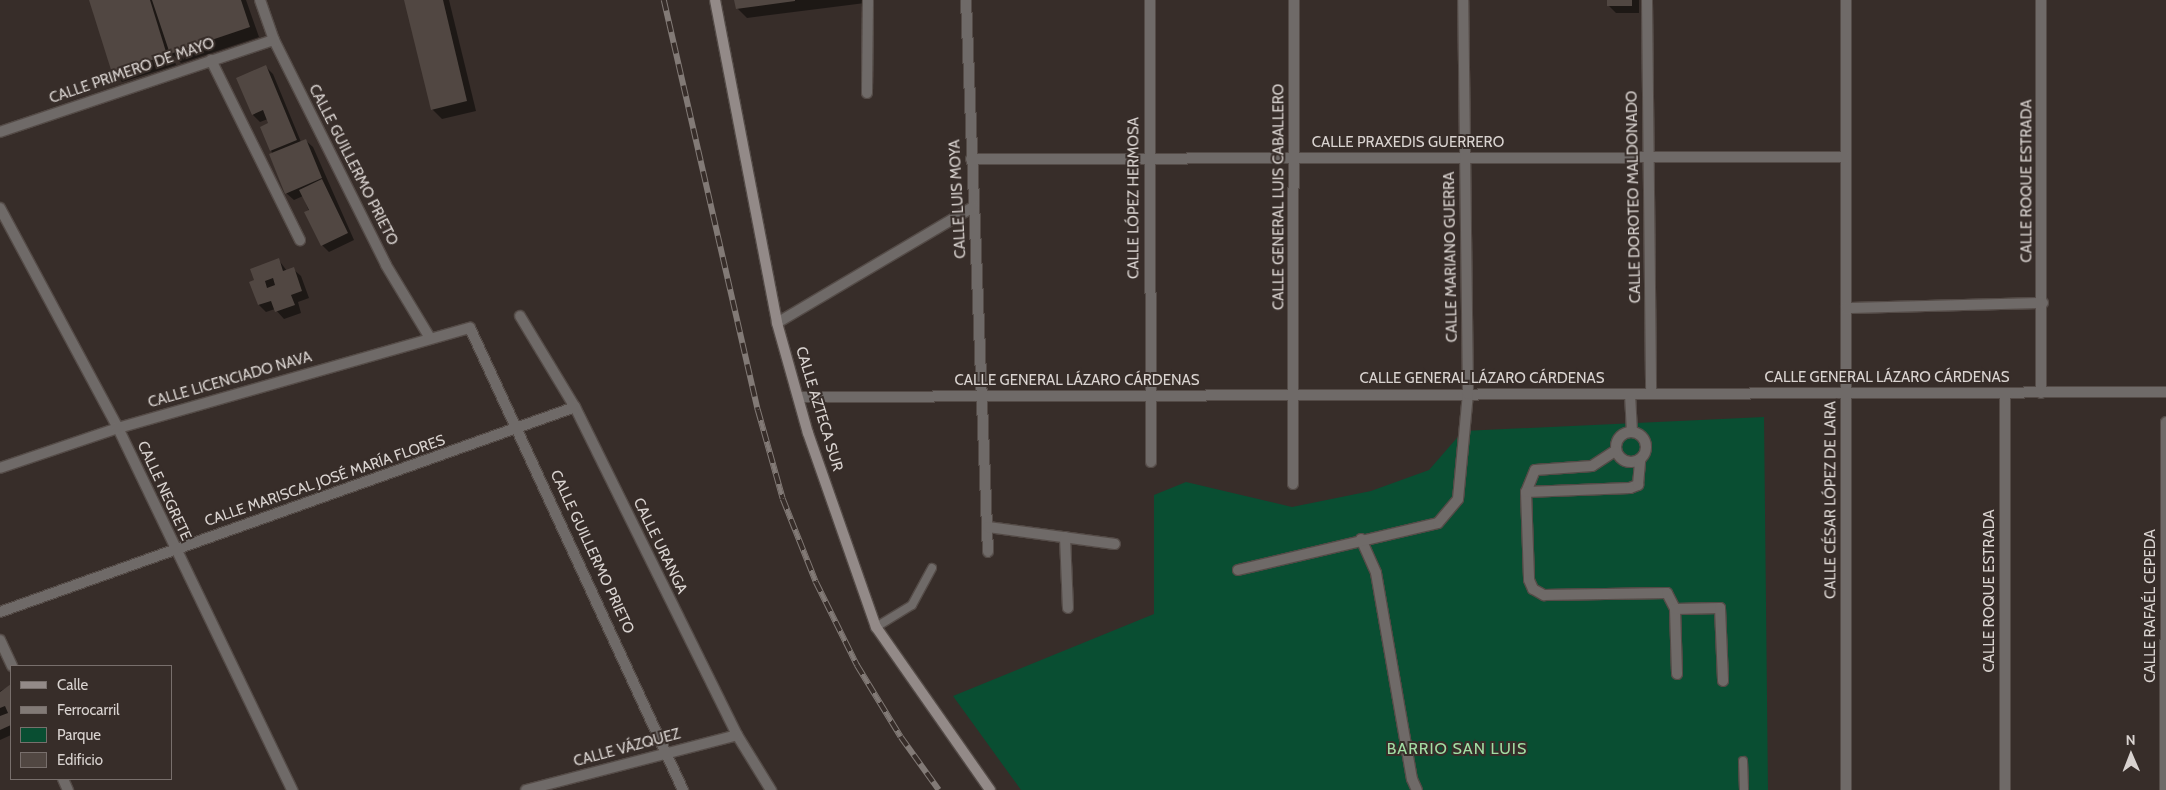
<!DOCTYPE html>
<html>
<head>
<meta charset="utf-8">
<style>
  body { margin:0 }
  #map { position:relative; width:2166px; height:790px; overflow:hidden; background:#372d29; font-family:Cabin,sans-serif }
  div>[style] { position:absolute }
  .green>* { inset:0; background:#094e32 }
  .shadow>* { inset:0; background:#0007 }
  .building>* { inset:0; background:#514742 }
  .roads { filter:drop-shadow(1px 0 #544b47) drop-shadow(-1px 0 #544b47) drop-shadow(0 1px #544b47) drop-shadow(0 -1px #544b47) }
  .lane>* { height:8px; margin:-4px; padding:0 4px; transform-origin:4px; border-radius:4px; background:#6f6a68 }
  .street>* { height:10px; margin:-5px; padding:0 5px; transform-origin:5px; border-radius:5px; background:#6f6a68 }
  .street>.ring { margin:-5px; padding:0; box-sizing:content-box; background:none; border:10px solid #6f6a68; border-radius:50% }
  .secondary>* { height:10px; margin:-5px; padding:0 5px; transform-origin:5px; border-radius:5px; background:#938a88 }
  .rail>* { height:5.5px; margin-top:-2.75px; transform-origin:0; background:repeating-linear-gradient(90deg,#372d29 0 11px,#827a76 0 22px); box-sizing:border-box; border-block:1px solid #827a76 }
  span { translate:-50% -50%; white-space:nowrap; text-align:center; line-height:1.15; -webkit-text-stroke:4px #372d29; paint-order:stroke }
  .street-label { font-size:15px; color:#d9d3d0 }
  .neighbourhood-label { font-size:16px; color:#a3dea4; letter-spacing:1px }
  .legend { position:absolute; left:10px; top:665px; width:162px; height:115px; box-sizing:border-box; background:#372d29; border:1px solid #786f6c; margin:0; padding:6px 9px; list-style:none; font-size:15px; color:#d9d3d0 }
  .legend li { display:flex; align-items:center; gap:10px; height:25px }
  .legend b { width:25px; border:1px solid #786f6c }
  .north { position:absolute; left:2106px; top:730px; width:50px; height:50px; -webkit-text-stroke:4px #372d29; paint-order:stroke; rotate:359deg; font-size:14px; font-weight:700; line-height:20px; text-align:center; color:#d9d3d0 }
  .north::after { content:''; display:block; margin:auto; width:18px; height:22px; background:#d9d3d0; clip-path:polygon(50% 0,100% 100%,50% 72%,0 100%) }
</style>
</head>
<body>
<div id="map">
  <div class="green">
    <div style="clip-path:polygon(1764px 417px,1768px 790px,1021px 790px,953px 696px,1154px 614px,1154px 495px,1186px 482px,1292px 507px,1371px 491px,1429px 470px,1463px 431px)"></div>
  </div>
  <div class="shadow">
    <div style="clip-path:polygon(90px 0,246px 0,259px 37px,181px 63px,173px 55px,176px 65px,122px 82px,113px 72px)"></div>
    <div style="clip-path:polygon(406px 0,449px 0,476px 111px,442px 119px,432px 109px)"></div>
    <div style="clip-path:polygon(735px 0,873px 0,873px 2px,747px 18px,737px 8px)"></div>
    <div style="clip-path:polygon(1609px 0,1639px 0,1639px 13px,1616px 13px,1609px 6px)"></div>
    <div style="clip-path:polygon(266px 67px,273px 74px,301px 142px,305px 140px,313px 147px,354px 240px,329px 252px,322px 245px,303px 196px,294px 200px,286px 193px,271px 150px,268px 119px,260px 122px,253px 115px)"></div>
    <div style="clip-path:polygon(278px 259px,287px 271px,293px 269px,301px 276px,309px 298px,298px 302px,301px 313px,284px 319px,275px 309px,266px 312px,259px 305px,256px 281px)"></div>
    <div style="clip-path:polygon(11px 686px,11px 735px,0 740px,0 691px)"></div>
  </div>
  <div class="building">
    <div style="clip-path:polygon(89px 0,150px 0,167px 55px,112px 73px)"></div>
    <div style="clip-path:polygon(152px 0,241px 0,250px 27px,170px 54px)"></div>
    <div style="clip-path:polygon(404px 0,443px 0,467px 101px,431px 110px)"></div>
    <div style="clip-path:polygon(734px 0,795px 0,795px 1px,736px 9px)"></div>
    <div style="clip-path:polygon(1607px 0,1632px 0,1632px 6px,1607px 6px)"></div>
    <div style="clip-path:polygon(266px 65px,297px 140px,270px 151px,260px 127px,268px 123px,263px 110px,252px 115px,236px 78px)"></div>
    <div style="clip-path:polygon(306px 139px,322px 178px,285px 194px,269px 154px)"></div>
    <div style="clip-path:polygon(322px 179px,348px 233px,321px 246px,304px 212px,309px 210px,299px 190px)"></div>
    <div style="clip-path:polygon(evenodd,279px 258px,283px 271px,294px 267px,302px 291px,291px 295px,295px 305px,275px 312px,271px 301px,258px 305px,249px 282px,254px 280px,250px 269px,279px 258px,273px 278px,275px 285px,267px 288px,265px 281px,273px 278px)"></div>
    <div style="clip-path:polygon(11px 684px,11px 725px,0 730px,0 716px,8px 713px,5px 706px,0 708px,0 692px)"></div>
  </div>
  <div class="roads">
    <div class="lane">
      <div style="left:876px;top:627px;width:42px;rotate:-31.4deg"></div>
      <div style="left:912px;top:605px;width:42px;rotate:-61.6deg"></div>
      <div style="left:1743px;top:761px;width:29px;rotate:88deg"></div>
    </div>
    <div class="street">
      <div style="left:260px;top:0;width:42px;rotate:70.7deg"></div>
      <div style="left:274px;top:40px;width:251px;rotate:63.5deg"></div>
      <div style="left:386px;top:265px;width:85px;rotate:58.9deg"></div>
      <div style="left:966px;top:0;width:552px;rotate:87.72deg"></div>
      <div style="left:1150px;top:0;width:462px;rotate:89.9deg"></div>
      <div style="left:1647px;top:0;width:394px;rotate:89.4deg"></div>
      <div style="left:1846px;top:0;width:790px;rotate:90deg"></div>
      <div style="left:2041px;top:0;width:393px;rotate:90deg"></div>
      <div style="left:211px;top:60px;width:201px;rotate:63.7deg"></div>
      <div style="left:867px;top:93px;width:93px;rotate:-89.4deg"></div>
      <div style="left:0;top:132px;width:289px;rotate:-18.6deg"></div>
      <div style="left:971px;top:159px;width:875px;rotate:-0.13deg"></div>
      <div style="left:0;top:208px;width:250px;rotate:61.8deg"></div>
      <div style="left:118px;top:428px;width:402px;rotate:64.3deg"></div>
      <div style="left:1846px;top:308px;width:197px;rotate:-1.5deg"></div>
      <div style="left:520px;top:316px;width:106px;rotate:58.9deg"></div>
      <div style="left:575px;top:407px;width:366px;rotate:63.7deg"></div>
      <div style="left:737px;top:735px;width:65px;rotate:58.3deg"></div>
      <div style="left:777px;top:323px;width:228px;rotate:-30.6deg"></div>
      <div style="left:2005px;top:393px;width:397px;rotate:90deg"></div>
      <div style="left:1630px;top:394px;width:37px;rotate:87deg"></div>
      <div style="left:798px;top:397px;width:1368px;rotate:-0.21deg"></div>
      <div class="ring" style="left:1616px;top:432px;width:20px;height:20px"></div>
      <div style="left:1615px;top:451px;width:27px;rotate:147deg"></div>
      <div style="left:1592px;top:466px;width:57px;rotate:176deg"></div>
      <div style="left:1535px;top:470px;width:24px;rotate:112deg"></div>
      <div style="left:1526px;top:492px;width:88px;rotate:88deg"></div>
      <div style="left:1529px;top:580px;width:10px;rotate:66deg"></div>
      <div style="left:1533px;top:589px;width:13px;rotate:29deg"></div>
      <div style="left:1544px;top:595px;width:123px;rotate:-0.9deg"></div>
      <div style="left:1667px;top:593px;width:18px;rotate:63deg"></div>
      <div style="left:1675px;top:609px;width:65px;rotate:88.2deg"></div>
      <div style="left:0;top:468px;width:125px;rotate:-18.7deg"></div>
      <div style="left:118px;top:428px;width:366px;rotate:-15.9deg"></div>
      <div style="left:470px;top:328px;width:509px;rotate:65.25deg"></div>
      <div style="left:1293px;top:484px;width:484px;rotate:-89.9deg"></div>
      <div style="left:1526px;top:492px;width:104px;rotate:-2.2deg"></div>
      <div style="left:1630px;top:488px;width:9px;rotate:-21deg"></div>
      <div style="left:1638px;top:485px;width:25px;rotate:-85deg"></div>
      <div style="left:988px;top:527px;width:128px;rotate:7.6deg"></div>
      <div style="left:1065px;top:537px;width:71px;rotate:87.6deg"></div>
      <div style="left:1361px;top:539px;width:37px;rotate:66deg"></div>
      <div style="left:1376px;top:573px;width:209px;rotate:80.1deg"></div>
      <div style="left:1412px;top:779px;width:12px;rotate:66deg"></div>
      <div style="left:1238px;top:570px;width:205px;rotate:-13.2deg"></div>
      <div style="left:1438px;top:523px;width:31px;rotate:-50deg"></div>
      <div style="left:1458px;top:499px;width:105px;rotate:-84.6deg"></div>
      <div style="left:1468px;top:394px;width:394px;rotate:-90.7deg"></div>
      <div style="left:1675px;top:609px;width:45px;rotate:-1.3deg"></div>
      <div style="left:1720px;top:608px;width:73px;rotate:87.6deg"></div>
      <div style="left:0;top:612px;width:610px;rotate:-19.62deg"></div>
      <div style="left:0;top:640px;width:29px;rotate:65deg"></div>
      <div style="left:63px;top:779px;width:12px;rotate:66deg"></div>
      <div style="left:526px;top:790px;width:218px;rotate:-14.6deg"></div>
      <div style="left:2165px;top:790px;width:368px;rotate:-89.8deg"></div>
    </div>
    <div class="secondary">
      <div style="left:715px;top:0;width:329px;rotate:79.1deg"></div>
      <div style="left:777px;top:323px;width:114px;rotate:74.3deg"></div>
      <div style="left:808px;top:433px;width:206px;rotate:70.7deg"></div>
      <div style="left:876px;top:627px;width:199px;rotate:55deg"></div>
    </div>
  </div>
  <div class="rail">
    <div style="left:664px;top:0;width:421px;rotate:77.1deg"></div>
    <div style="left:758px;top:410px;width:92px;rotate:74.3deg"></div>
    <div style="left:783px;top:499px;width:89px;rotate:68.3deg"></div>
    <div style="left:816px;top:582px;width:93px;rotate:63.7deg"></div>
    <div style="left:857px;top:665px;width:84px;rotate:58.6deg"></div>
    <div style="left:901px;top:737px;width:65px;rotate:54.4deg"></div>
  </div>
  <div class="street-label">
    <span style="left:132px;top:71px;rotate:-19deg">CALLE PRIMERO DE MAYO</span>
    <span style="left:1408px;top:143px">CALLE PRAXEDIS GUERRERO</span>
    <span style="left:353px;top:165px;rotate:63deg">CALLE GUILLERMO PRIETO</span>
    <span style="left:2027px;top:181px;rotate:-90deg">CALLE ROQUE ESTRADA</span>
    <span style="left:1279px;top:197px;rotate:-90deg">CALLE GENERAL LUIS CABALLERO</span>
    <span style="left:1634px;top:197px;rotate:-91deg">CALLE DOROTEO MALDONADO</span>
    <span style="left:1134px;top:198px;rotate:-90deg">CALLE LÓPEZ HERMOSA</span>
    <span style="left:958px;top:199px;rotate:-93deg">CALLE LUIS MOYA</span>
    <span style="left:1451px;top:257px;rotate:-91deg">CALLE MARIANO GUERRA</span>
    <span style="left:1887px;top:378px">CALLE GENERAL LÁZARO CÁRDENAS</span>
    <span style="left:1482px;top:379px">CALLE GENERAL LÁZARO CÁRDENAS</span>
    <span style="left:230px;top:380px;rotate:-16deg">CALLE LICENCIADO NAVA</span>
    <span style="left:1077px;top:381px">CALLE GENERAL LÁZARO CÁRDENAS</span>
    <span style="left:819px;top:409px;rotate:73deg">CALLE AZTECA SUR</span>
    <span style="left:325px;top:481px;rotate:-19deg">CALLE MARISCAL JOSÉ MARÍA FLORES</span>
    <span style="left:164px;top:491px;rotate:65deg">CALLE NEGRETE</span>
    <span style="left:1831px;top:500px;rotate:-90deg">CALLE CÉSAR LÓPEZ DE LARA</span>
    <span style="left:660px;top:546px;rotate:64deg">CALLE URANGA</span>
    <span style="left:592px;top:552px;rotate:65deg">CALLE GUILLERMO PRIETO</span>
    <span style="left:1990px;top:591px;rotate:-90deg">CALLE ROQUE ESTRADA</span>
    <span style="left:2151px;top:606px;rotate:-90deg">CALLE RAFAÉL CEPEDA</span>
    <span style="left:627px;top:748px;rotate:-15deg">CALLE VÁZQUEZ</span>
  </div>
  <div class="neighbourhood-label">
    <span style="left:1457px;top:749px">BARRIO SAN LUIS</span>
  </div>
  <ul class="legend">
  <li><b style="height:6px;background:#938a88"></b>Calle</li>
  <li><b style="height:6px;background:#827a76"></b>Ferrocarril</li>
  <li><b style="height:14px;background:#094e32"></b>Parque</li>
  <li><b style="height:14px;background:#514742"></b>Edificio</li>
  </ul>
  <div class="north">N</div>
</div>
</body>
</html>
